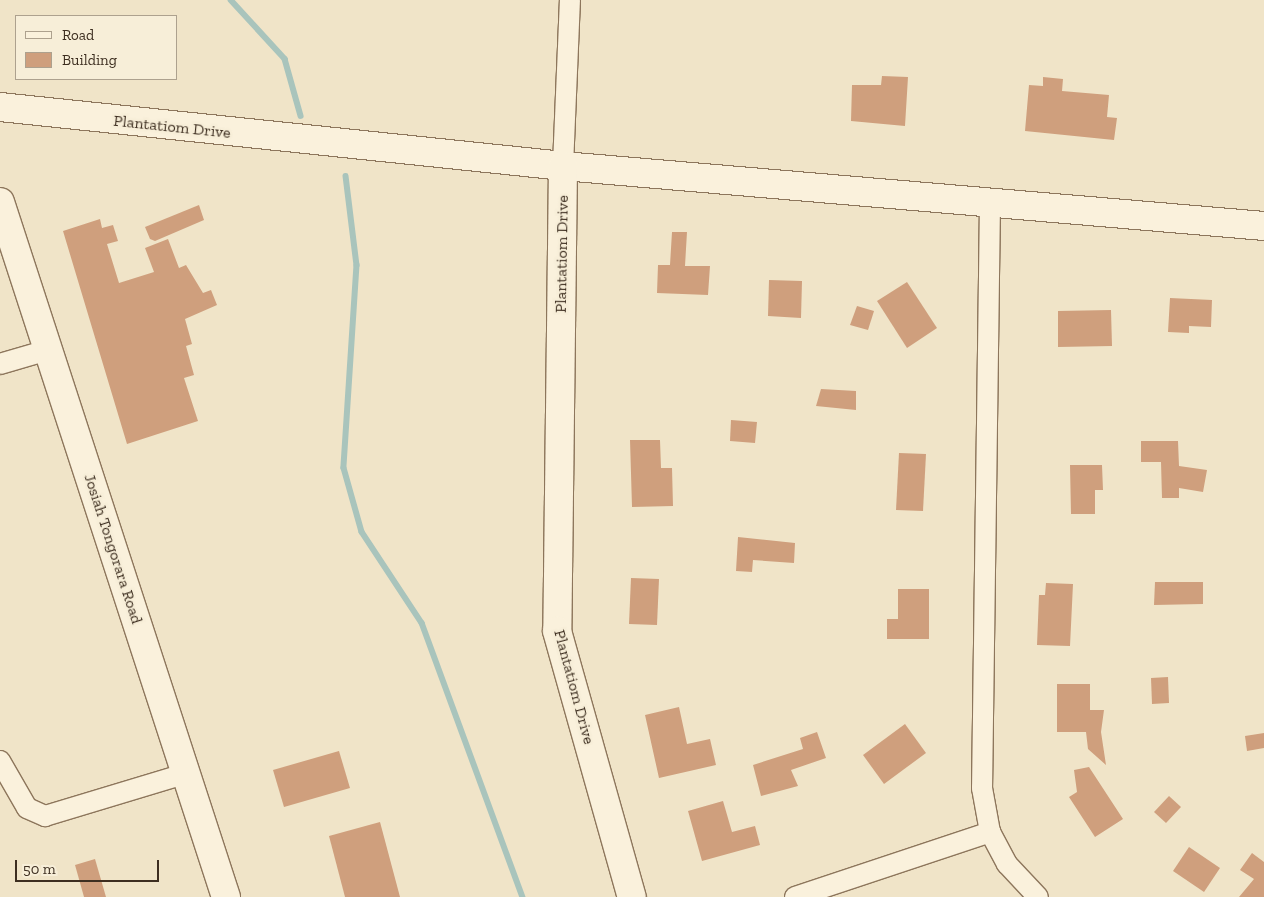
<!DOCTYPE html>
<html>
<head>
<meta charset="utf-8">
<style>
  body { margin:0 }
  #map { position:relative; width:1264px; height:897px; overflow:hidden; background:#f0e4c8; font-family:"Zilla Slab",serif }
  div>[style] { position:absolute }
  .stream>* { height:5.5px; margin:-2.75px; padding:0 2.75px; transform-origin:2.75px; border-radius:2.75px; background:#a9c4bc }
  .building>* { inset:0; background:#cf9f7d }
  .roads { filter:drop-shadow(1px 0 #8d765c) drop-shadow(-1px 0 #8d765c) drop-shadow(0 1px #8d765c) drop-shadow(0 -1px #8d765c) }
  .street>* { height:20px; margin:-10px; padding:0 10px; transform-origin:10px; border-radius:10px; background:#faf1dc }
  .secondary>* { height:28px; margin:-14px; padding:0 14px; transform-origin:14px; border-radius:14px; background:#faf1dc }
  span { translate:-50% -50%; white-space:nowrap; text-align:center; line-height:1.15; -webkit-text-stroke:5px #f7eed8; paint-order:stroke }
  .street-label { font-size:16px; color:#3d2e20 }
  .legend { position:absolute; left:15px; top:15px; width:162px; height:65px; box-sizing:border-box; background:#f7eed8; border:1px solid #ada18e; margin:0; padding:6px 9px; list-style:none; font-size:15px; color:#3d2e20 }
  .legend li { display:flex; align-items:center; gap:10px; height:25px }
  .legend b { width:25px; border:1px solid #ada18e }
  .scale { position:absolute; left:15px; top:860px; width:144px; height:22px; box-sizing:border-box; border:2px solid #3d2e20; border-top:0; padding-left:6px; font-size:15px; line-height:18px; white-space:nowrap; color:#3d2e20; -webkit-text-stroke:4px #f7eed8; paint-order:stroke }
</style>
</head>
<body>
<div id="map">
  <div class="stream">
    <div style="left:231px;top:0;width:80px;rotate:47.5deg"></div>
    <div style="left:285px;top:59px;width:59px;rotate:74.3deg"></div>
    <div style="left:346px;top:176px;width:90px;rotate:83deg"></div>
    <div style="left:357px;top:265px;width:203px;rotate:93.7deg"></div>
    <div style="left:344px;top:468px;width:66px;rotate:74.3deg"></div>
    <div style="left:362px;top:532px;width:109px;rotate:56.6deg"></div>
    <div style="left:422px;top:623px;width:292px;rotate:69.8deg"></div>
  </div>
  <div class="building">
    <div style="clip-path:polygon(882px 76px,908px 77px,905px 126px,851px 121px,852px 85px,881px 85px)"></div>
    <div style="clip-path:polygon(1043px 77px,1063px 79px,1062px 91px,1109px 95px,1107px 117px,1117px 118px,1114px 140px,1025px 131px,1029px 85px,1043px 86px)"></div>
    <div style="clip-path:polygon(199px 205px,204px 220px,155px 241px,150px 239px,145px 227px)"></div>
    <div style="clip-path:polygon(100px 219px,102px 228px,113px 225px,118px 241px,107px 244px,119px 283px,154px 272px,145px 248px,168px 239px,179px 268px,186px 265px,203px 293px,211px 290px,217px 305px,185px 319px,192px 344px,186px 346px,194px 375px,184px 378px,198px 421px,127px 444px,63px 231px)"></div>
    <div style="clip-path:polygon(672px 232px,687px 232px,685px 266px,710px 266px,708px 295px,657px 293px,658px 265px,670px 265px)"></div>
    <div style="clip-path:polygon(769px 280px,802px 281px,801px 318px,768px 316px)"></div>
    <div style="clip-path:polygon(907px 282px,937px 328px,907px 348px,877px 301px)"></div>
    <div style="clip-path:polygon(1170px 298px,1212px 300px,1211px 327px,1189px 326px,1189px 333px,1168px 332px)"></div>
    <div style="clip-path:polygon(857px 306px,874px 311px,868px 330px,850px 325px)"></div>
    <div style="clip-path:polygon(1111px 310px,1112px 346px,1058px 347px,1058px 311px)"></div>
    <div style="clip-path:polygon(821px 389px,856px 391px,856px 410px,816px 406px)"></div>
    <div style="clip-path:polygon(731px 420px,757px 422px,755px 443px,730px 441px)"></div>
    <div style="clip-path:polygon(630px 440px,660px 440px,661px 468px,672px 468px,673px 506px,632px 507px)"></div>
    <div style="clip-path:polygon(1141px 441px,1178px 441px,1179px 466px,1207px 470px,1203px 492px,1179px 488px,1179px 498px,1162px 498px,1161px 462px,1141px 462px)"></div>
    <div style="clip-path:polygon(899px 453px,926px 454px,923px 511px,896px 510px)"></div>
    <div style="clip-path:polygon(1070px 465px,1102px 465px,1103px 490px,1095px 490px,1095px 514px,1071px 514px)"></div>
    <div style="clip-path:polygon(738px 537px,795px 543px,794px 563px,753px 560px,752px 572px,736px 571px)"></div>
    <div style="clip-path:polygon(631px 578px,659px 579px,657px 625px,629px 624px)"></div>
    <div style="clip-path:polygon(1155px 582px,1203px 582px,1203px 604px,1154px 605px)"></div>
    <div style="clip-path:polygon(1046px 583px,1073px 584px,1070px 646px,1037px 645px,1039px 595px,1045px 595px)"></div>
    <div style="clip-path:polygon(898px 589px,929px 589px,929px 639px,887px 639px,887px 619px,898px 619px)"></div>
    <div style="clip-path:polygon(1168px 677px,1169px 703px,1152px 704px,1151px 678px)"></div>
    <div style="clip-path:polygon(1057px 684px,1090px 684px,1090px 710px,1104px 710px,1101px 732px,1106px 765px,1088px 749px,1086px 732px,1057px 732px)"></div>
    <div style="clip-path:polygon(679px 707px,687px 744px,710px 739px,716px 765px,659px 778px,645px 715px)"></div>
    <div style="clip-path:polygon(905px 724px,926px 753px,884px 784px,863px 755px)"></div>
    <div style="clip-path:polygon(817px 732px,826px 758px,791px 770px,798px 786px,761px 796px,753px 765px,803px 749px,800px 738px)"></div>
    <div style="clip-path:polygon(1264px 733px,1264px 748px,1247px 751px,1245px 736px)"></div>
    <div style="clip-path:polygon(339px 751px,350px 788px,284px 807px,273px 770px)"></div>
    <div style="clip-path:polygon(1089px 767px,1123px 819px,1095px 837px,1069px 797px,1077px 792px,1074px 770px)"></div>
    <div style="clip-path:polygon(1169px 796px,1181px 807px,1166px 823px,1154px 812px)"></div>
    <div style="clip-path:polygon(723px 801px,732px 832px,755px 826px,760px 845px,702px 861px,688px 811px)"></div>
    <div style="clip-path:polygon(380px 822px,400px 897px,345px 897px,329px 836px)"></div>
    <div style="clip-path:polygon(1189px 847px,1220px 868px,1204px 892px,1173px 871px)"></div>
    <div style="clip-path:polygon(1252px 853px,1264px 862px,1264px 897px,1239px 897px,1254px 879px,1240px 870px)"></div>
    <div style="clip-path:polygon(95px 859px,106px 897px,84px 897px,75px 865px)"></div>
  </div>
  <div class="roads">
    <div class="street">
      <div style="left:563px;top:166px;width:166px;rotate:-87.6deg"></div>
      <div style="left:990px;top:203px;width:585px;rotate:90.78deg"></div>
      <div style="left:982px;top:788px;width:45px;rotate:79.7deg"></div>
      <div style="left:990px;top:832px;width:36px;rotate:62deg"></div>
      <div style="left:1007px;top:864px;width:45px;rotate:46.8deg"></div>
      <div style="left:0;top:364px;width:50px;rotate:-16.3deg"></div>
      <div style="left:0;top:761px;width:54px;rotate:60.1deg"></div>
      <div style="left:27px;top:808px;width:20px;rotate:24deg"></div>
      <div style="left:45px;top:816px;width:148px;rotate:-16.8deg"></div>
      <div style="left:795px;top:897px;width:206px;rotate:-18.4deg"></div>
    </div>
    <div class="secondary">
      <div style="left:0;top:107px;width:566px;rotate:5.98deg"></div>
      <div style="left:563px;top:166px;width:704px;rotate:4.89deg"></div>
      <div style="left:563px;top:166px;width:465px;rotate:90.7deg"></div>
      <div style="left:557px;top:631px;width:276px;rotate:74.3deg"></div>
      <div style="left:0;top:202px;width:731px;rotate:71.99deg"></div>
    </div>
  </div>
  <div class="street-label">
    <span style="left:172px;top:127px;rotate:6deg">Plantatiom Drive</span>
    <span style="left:562px;top:254px;rotate:-89deg">Plantatiom Drive</span>
    <span style="left:113px;top:549px;rotate:72deg">Josiah Tongorara Road</span>
    <span style="left:574px;top:687px;rotate:75deg">Plantatiom Drive</span>
  </div>
  <ul class="legend">
  <li><b style="height:6px;background:#faf1dc"></b>Road</li>
  <li><b style="height:14px;background:#cf9f7d"></b>Building</li>
  </ul>
  <div class="scale">50 m</div>
</div>
</body>
</html>
